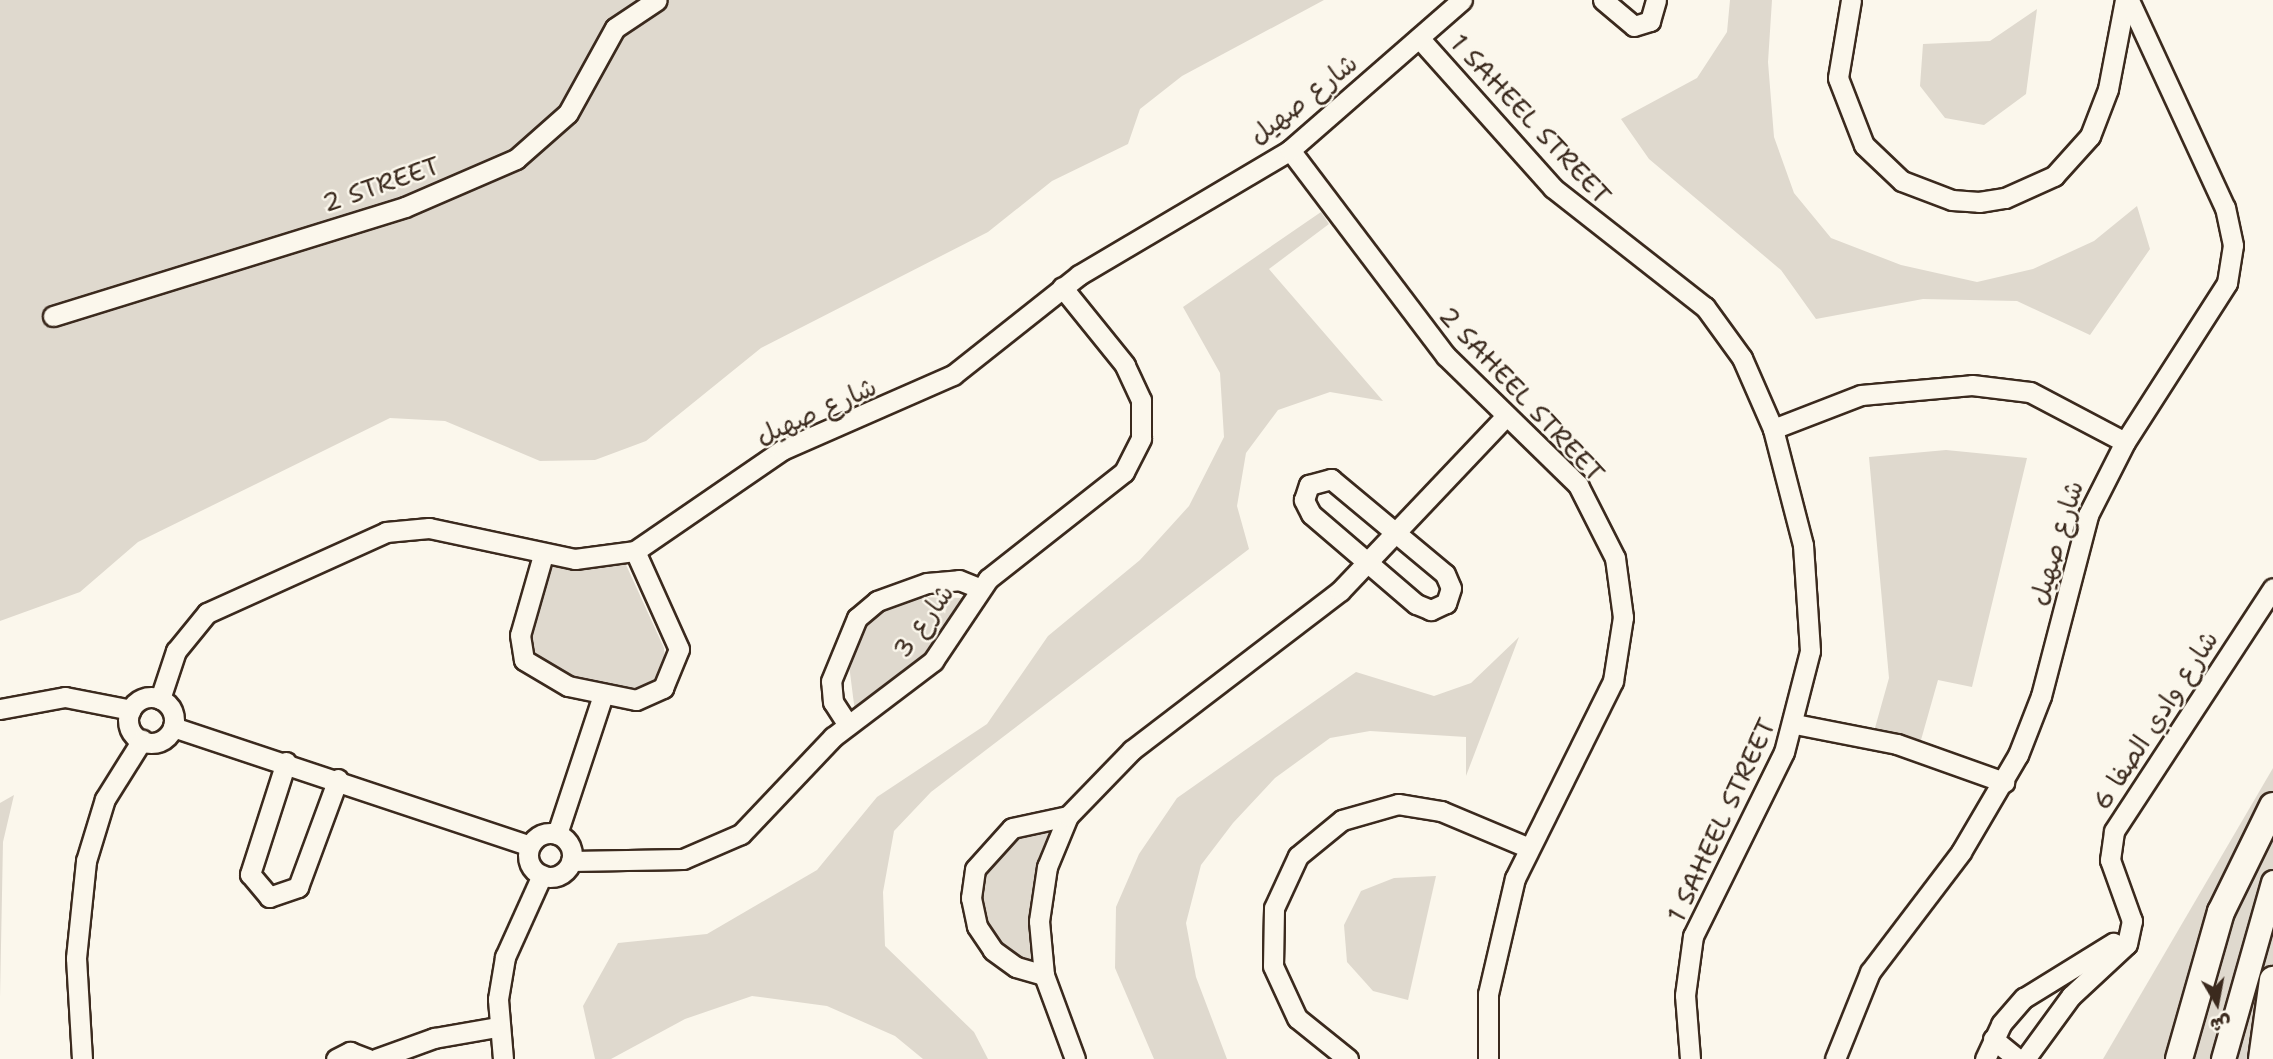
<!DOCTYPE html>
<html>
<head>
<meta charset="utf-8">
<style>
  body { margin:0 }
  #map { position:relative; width:2273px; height:1059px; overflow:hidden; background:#fbf7ec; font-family:"Shantell Sans","Playpen Sans Arabic",sans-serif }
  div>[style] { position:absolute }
  .green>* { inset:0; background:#dfd9ce }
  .roads { filter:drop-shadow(2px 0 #3b2a1e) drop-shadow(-2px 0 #3b2a1e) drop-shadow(0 2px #3b2a1e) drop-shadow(0 -2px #3b2a1e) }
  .minor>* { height:19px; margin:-9.5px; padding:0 9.5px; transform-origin:9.5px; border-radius:9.5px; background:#fbf7ec }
  .minor>.ring { margin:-9.5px; padding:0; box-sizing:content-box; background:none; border:19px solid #fbf7ec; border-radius:50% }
  .major>* { height:23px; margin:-11.5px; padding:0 11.5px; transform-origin:11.5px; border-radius:11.5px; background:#fbf7ec }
  .highway>* { height:26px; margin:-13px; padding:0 13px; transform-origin:13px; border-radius:13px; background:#fbf7ec }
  span { translate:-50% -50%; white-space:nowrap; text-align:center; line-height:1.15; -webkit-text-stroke:5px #fbf7ec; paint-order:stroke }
  .street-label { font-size:26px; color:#3b2a1e }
  .north { position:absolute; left:2182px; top:968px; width:70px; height:70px; -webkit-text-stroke:5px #fbf7ec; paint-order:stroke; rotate:170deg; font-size:19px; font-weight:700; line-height:28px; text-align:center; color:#3b2a1e }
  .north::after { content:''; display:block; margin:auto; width:24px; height:32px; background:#3b2a1e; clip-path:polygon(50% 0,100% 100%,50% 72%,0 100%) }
</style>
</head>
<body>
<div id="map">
  <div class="green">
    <div style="clip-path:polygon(0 0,1324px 0,1182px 76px,1140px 109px,1128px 144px,1052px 181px,988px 232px,761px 348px,646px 441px,595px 460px,540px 461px,445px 421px,390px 418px,138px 542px,80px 592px,0 621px)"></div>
    <div style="clip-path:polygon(1730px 0,1772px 0,1768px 62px,1774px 137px,1794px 193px,1831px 238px,1901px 265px,1977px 282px,2033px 269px,2094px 241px,2137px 206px,2150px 249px,2090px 335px,2017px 301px,1923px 299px,1816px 319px,1781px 270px,1649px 159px,1621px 119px,1697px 78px,1727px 32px)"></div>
    <div style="clip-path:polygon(2037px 9px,2026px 94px,1984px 125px,1945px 118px,1920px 86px,1923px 44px,1990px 41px)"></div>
    <div style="clip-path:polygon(1321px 212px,1329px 224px,1269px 269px,1383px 401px,1330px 392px,1278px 410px,1246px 453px,1237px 506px,1249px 549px,931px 792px,894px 831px,883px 892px,885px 946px,974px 1032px,988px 1059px,923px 1059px,895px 1036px,827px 1006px,752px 996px,685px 1019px,611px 1059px,595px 1059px,583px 1006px,618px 943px,707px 934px,817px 870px,877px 797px,987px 724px,1048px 636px,1140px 560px,1189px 506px,1224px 437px,1220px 373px,1183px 307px)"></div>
    <div style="clip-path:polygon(1946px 450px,2027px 458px,1972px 687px,1938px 680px,1919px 747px,1873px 735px,1889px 678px,1869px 457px)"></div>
    <div style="clip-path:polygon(622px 556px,664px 648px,665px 665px,653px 685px,626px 693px,540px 668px,527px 641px,540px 560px)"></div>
    <div style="clip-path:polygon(912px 597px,966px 598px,925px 663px,855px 712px,848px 657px,861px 631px,883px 608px)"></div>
    <div style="clip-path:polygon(1519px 637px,1466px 776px,1466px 737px,1370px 731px,1330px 738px,1275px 778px,1233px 823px,1201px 865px,1186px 923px,1196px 977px,1227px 1059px,1154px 1059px,1115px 968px,1116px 907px,1139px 854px,1177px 798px,1356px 672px,1434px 696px,1471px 683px)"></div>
    <div style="clip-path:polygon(2273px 768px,2273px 1059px,2103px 1059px)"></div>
    <div style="clip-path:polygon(14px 795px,3px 842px,0 998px,0 803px)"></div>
    <div style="clip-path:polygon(1055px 825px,1042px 849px,1031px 962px,1002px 952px,983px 927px,976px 895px,1002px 839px)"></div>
    <div style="clip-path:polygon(1436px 876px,1408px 1000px,1373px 991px,1347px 962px,1344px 925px,1361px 891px,1394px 878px)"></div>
  </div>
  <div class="roads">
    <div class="minor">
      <div style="left:1603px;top:0;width:40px;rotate:40deg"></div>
      <div style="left:1634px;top:26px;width:17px;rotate:-17deg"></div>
      <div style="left:1650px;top:21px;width:22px;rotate:-74deg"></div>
      <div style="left:1851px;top:0;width:79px;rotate:99.5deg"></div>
      <div style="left:1838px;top:78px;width:72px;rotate:68.8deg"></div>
      <div style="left:1864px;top:145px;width:52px;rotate:43.5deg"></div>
      <div style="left:1902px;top:181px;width:53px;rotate:20.8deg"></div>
      <div style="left:1952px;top:200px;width:27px;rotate:4deg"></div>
      <div style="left:1979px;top:202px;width:26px;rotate:-9deg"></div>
      <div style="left:2005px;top:198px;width:54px;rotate:-24.2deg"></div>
      <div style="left:2054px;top:176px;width:54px;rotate:-48deg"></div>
      <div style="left:2090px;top:136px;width:50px;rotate:-69deg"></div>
      <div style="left:2108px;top:89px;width:91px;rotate:-79.2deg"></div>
      <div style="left:1419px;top:38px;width:201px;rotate:48.2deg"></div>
      <div style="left:1553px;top:188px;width:193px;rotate:38.1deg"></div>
      <div style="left:1705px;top:307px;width:63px;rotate:54deg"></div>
      <div style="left:1742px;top:358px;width:77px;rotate:66.4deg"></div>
      <div style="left:1773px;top:429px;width:120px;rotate:75.5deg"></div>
      <div style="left:1803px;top:545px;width:106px;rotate:86.2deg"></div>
      <div style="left:1810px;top:651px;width:104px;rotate:104.4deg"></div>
      <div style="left:1784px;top:752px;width:205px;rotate:116.3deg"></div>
      <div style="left:1693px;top:936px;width:60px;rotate:97.7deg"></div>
      <div style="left:1685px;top:995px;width:64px;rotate:85.5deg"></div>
      <div style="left:1290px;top:150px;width:258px;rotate:52.9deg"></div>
      <div style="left:1446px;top:356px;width:185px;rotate:44.3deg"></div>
      <div style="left:1578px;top:485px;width:82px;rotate:63.1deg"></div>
      <div style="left:1615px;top:558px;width:60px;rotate:82.3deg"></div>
      <div style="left:1623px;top:617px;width:65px;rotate:98.9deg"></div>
      <div style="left:1613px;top:681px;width:220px;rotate:116.4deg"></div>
      <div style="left:1515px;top:878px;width:119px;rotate:103.1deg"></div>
      <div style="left:1488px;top:994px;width:65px;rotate:90deg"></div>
      <div style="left:53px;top:316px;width:368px;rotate:-17.2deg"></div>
      <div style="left:405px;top:207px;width:121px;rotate:-23.4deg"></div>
      <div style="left:516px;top:159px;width:69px;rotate:-41.5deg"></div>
      <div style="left:568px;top:113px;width:97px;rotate:-61.1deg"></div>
      <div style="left:615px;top:28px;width:50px;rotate:-33.7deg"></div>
      <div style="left:1773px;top:429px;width:94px;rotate:-21.1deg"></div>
      <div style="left:1861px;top:395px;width:111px;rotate:-5.1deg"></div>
      <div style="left:1972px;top:385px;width:58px;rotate:6.9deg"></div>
      <div style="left:2030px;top:392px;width:107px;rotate:27.8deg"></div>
      <div style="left:1331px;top:479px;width:148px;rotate:39.8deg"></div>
      <div style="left:1445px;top:574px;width:15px;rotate:67deg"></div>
      <div style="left:1451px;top:588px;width:16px;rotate:108deg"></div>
      <div style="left:1446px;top:603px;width:17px;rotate:155deg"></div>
      <div style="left:1431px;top:610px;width:16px;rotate:-158deg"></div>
      <div style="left:1416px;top:604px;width:138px;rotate:-139.4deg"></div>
      <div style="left:1311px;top:514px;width:16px;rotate:-117deg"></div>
      <div style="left:1304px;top:500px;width:16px;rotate:-72deg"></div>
      <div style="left:1309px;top:485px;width:23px;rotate:-15deg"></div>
      <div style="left:543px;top:555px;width:83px;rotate:106deg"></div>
      <div style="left:520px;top:635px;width:25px;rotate:81deg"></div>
      <div style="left:524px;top:660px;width:51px;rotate:30.6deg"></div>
      <div style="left:568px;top:686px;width:69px;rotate:11.6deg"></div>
      <div style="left:636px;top:700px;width:30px;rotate:-24deg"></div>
      <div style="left:663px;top:688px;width:42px;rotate:-67.7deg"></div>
      <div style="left:679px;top:649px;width:107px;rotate:-114.2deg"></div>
      <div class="ring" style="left:128px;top:697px;width:27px;height:27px"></div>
      <div style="left:160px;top:699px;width:51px;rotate:-71.6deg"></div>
      <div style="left:176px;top:651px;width:49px;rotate:-50.8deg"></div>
      <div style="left:207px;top:613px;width:196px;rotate:-24.3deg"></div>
      <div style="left:386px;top:532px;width:43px;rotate:-5.3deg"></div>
      <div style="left:429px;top:528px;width:149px;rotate:12deg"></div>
      <div style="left:575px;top:559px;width:61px;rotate:-7.6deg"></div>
      <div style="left:635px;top:551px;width:178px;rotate:-34.5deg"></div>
      <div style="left:782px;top:450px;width:187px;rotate:-23.7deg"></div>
      <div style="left:953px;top:375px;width:161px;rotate:-38.4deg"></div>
      <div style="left:1079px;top:275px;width:245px;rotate:-30.6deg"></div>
      <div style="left:1290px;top:150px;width:228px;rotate:-41.1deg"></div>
      <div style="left:0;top:709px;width:66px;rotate:-10.5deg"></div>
      <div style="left:65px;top:697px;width:67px;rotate:11.1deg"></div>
      <div style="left:1795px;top:724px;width:104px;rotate:11.1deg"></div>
      <div style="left:1897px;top:744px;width:114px;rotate:19.6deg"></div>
      <div style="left:848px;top:725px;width:27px;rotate:-123deg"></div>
      <div style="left:833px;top:702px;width:21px;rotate:-95deg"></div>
      <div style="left:831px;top:681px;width:68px;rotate:-67.6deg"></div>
      <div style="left:857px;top:618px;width:26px;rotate:-40deg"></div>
      <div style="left:877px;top:601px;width:53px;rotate:-19.8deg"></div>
      <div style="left:927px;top:583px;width:32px;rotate:-5deg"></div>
      <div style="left:959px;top:580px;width:22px;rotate:22deg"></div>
      <div style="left:173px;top:727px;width:376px;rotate:18.4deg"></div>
      <div style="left:286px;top:762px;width:118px;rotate:107.8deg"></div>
      <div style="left:250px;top:874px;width:30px;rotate:50deg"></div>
      <div style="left:269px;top:897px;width:31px;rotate:-19deg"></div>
      <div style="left:298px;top:887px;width:115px;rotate:-69.7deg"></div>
      <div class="ring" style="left:528px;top:833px;width:25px;height:25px"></div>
      <div style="left:557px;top:834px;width:146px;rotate:-71.7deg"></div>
      <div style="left:571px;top:861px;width:112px;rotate:-1deg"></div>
      <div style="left:683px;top:859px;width:63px;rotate:-23.3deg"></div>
      <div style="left:741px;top:834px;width:134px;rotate:-46.5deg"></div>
      <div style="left:833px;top:737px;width:126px;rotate:-37.2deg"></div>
      <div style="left:933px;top:661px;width:99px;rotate:-56.1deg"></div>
      <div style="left:988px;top:579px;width:173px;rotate:-38.2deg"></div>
      <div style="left:1124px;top:472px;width:38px;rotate:-63deg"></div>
      <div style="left:1141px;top:438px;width:38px;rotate:-90deg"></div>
      <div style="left:1141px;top:400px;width:38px;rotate:-115deg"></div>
      <div style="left:1125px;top:365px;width:100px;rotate:-128.9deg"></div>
      <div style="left:1044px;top:975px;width:29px;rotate:-164deg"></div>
      <div style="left:1016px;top:967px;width:29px;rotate:-144deg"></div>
      <div style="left:993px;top:950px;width:29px;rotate:-124deg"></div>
      <div style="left:977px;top:926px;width:29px;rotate:-102deg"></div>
      <div style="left:971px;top:898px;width:29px;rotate:-82deg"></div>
      <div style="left:975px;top:869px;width:55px;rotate:-47.9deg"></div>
      <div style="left:1012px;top:828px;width:57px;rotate:-12.1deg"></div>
      <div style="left:1993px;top:1039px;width:32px;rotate:39deg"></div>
      <div style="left:82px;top:1059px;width:101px;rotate:-93.4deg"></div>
      <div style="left:76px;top:958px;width:98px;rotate:-84.1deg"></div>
      <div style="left:86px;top:861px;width:65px;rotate:-73deg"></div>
      <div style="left:105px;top:799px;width:70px;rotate:-57.9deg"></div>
      <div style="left:336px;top:1059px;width:16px;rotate:-27deg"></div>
      <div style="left:350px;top:1052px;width:19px;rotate:21deg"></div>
      <div style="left:376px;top:1059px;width:62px;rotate:-19.9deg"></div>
      <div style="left:434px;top:1038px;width:64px;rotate:-9.9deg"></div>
      <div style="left:503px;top:1059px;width:60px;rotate:-94.8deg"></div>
      <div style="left:498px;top:999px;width:43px;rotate:-80.5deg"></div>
      <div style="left:505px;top:957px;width:90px;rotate:-65.7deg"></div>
      <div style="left:1075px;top:1059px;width:90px;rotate:-110.3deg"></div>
      <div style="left:1044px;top:975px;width:54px;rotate:-95.3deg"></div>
      <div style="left:1039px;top:921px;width:55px;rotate:-81.6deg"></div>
      <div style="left:1047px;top:867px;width:55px;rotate:-67.6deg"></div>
      <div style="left:1068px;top:816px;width:92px;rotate:-45.9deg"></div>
      <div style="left:1132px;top:750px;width:262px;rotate:-37.4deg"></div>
      <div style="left:1340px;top:591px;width:241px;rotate:-46.5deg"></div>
      <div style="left:1348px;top:1059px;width:65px;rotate:-141.2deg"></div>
      <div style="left:1297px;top:1018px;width:57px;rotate:-114.8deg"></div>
      <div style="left:1273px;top:966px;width:58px;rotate:-89deg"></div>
      <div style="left:1274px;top:908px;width:57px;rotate:-65.2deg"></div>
      <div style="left:1298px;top:856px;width:57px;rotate:-39.3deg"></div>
      <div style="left:1342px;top:820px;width:58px;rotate:-15.9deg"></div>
      <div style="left:1398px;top:804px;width:44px;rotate:9.2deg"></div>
      <div style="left:1441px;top:811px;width:93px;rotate:22.7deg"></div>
      <div style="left:1835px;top:1059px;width:94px;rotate:-68.1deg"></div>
      <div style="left:1870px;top:972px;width:151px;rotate:-52.8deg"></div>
      <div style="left:1961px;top:852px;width:113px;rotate:-59.6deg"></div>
      <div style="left:2018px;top:755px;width:63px;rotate:-68.7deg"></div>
      <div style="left:2041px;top:696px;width:187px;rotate:-75.4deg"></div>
      <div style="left:2088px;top:515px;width:82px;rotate:-63.1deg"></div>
      <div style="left:2125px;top:442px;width:189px;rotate:-57.3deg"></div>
      <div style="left:2227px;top:283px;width:38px;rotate:-81deg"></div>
      <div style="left:2233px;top:245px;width:38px;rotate:-102deg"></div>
      <div style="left:2225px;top:208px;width:229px;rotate:-114.8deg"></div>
      <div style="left:1985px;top:1059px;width:38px;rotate:-65deg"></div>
      <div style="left:2001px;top:1024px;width:35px;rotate:-49deg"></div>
      <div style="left:2024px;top:998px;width:105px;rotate:-31.7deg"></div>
      <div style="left:2025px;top:1059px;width:78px;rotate:-53.9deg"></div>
      <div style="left:2071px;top:996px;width:76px;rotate:-42.9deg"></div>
      <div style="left:2127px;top:944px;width:24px;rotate:-78deg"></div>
      <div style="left:2132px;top:921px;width:65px;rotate:-109.8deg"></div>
      <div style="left:2110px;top:860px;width:29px;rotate:-82deg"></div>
      <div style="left:2114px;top:831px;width:290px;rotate:-56.8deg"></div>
    </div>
    <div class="major">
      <div style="left:2223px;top:1059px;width:184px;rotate:-74.2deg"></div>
    </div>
    <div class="highway">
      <div style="left:2179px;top:1059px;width:153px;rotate:-74.1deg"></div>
      <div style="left:2221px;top:912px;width:118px;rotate:-63.9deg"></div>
      <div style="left:2262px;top:1059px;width:80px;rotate:-82.1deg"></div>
    </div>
  </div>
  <div class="street-label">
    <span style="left:1303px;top:99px;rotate:-38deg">شارع صهيل</span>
    <span style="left:1531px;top:119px;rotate:47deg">1 SAHEEL STREET</span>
    <span style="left:381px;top:184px;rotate:-19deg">2 STREET</span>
    <span style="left:1522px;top:394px;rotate:47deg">2 SAHEEL STREET</span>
    <span style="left:816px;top:411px;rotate:-24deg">شارع صهيل</span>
    <span style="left:2056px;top:543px;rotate:-73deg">شارع صهيل</span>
    <span style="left:923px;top:621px;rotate:-54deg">3 شارع</span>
    <span style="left:2155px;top:720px;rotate:-57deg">شارع وادي الصفا 6</span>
    <span style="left:1721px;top:820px;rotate:-65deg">1 SAHEEL STREET</span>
  </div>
  <div class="north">ش</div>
</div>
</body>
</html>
